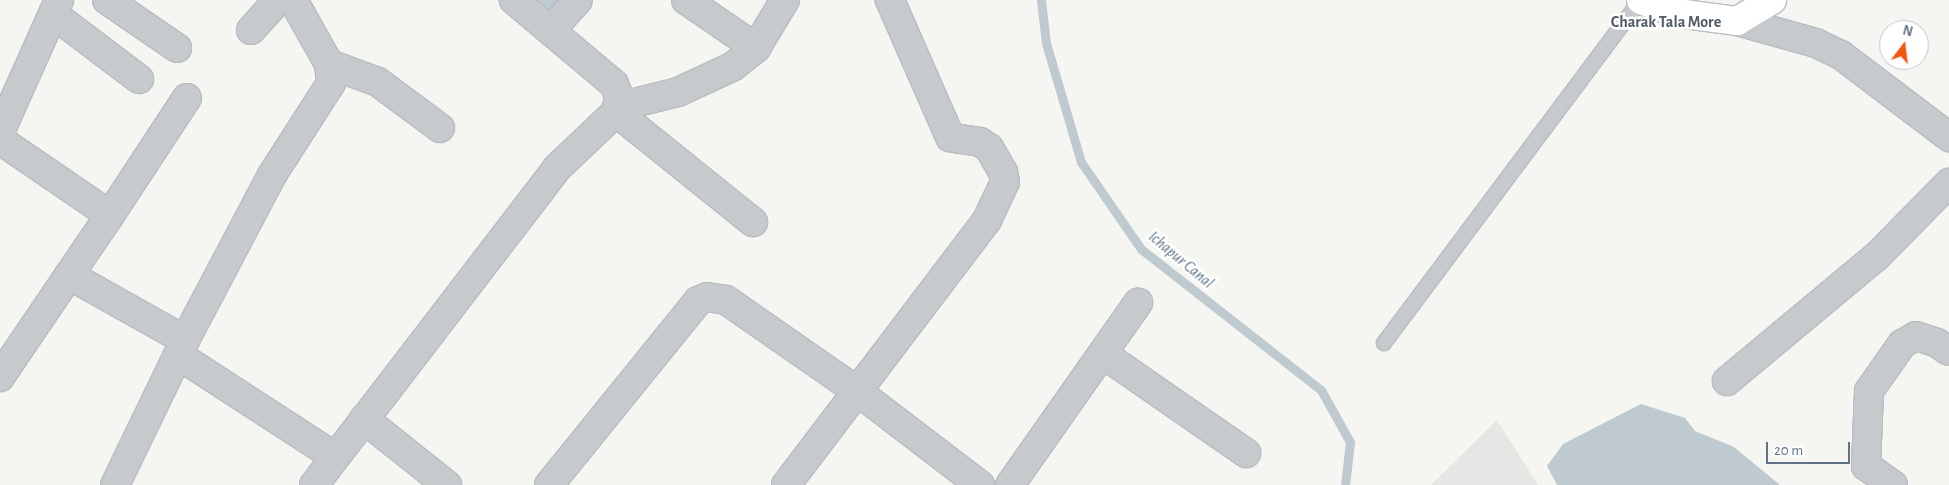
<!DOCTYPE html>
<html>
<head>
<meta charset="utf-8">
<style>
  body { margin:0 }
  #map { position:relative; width:1949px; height:485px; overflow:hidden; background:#f5f5f1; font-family:"Alegreya Sans",sans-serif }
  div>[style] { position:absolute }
  .built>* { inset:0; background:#e5e7e4 }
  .water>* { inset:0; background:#bfcad0 }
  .stream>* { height:9px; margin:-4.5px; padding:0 4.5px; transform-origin:4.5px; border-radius:4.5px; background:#bfcad0 }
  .roads { filter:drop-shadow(1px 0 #b8bdc2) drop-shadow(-1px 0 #b8bdc2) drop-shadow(0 1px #b8bdc2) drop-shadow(0 -1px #b8bdc2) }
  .lane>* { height:14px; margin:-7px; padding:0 7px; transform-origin:7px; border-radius:7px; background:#c7cacd }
  .street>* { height:28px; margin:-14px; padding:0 14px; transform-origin:14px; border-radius:14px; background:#c7cacd }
  .secondary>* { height:28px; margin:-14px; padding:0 14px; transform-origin:14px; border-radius:14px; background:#fff }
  span { translate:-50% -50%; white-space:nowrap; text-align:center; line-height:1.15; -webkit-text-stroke:5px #fff; paint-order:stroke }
  .neighbourhood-label { font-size:16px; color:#505c69; font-weight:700 }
  .water-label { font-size:16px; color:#5c7583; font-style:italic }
  .north { position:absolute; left:1879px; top:20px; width:50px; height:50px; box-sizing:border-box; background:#fff; border:1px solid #c0c7ce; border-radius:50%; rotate:15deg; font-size:14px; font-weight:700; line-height:20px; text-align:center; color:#617285 }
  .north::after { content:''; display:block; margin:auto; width:18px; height:22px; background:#f55711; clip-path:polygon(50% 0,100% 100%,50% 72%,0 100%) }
  .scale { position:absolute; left:1766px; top:442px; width:84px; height:22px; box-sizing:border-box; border:2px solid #617285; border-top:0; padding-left:6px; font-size:15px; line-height:18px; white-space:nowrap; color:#617285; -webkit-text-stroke:4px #fff; paint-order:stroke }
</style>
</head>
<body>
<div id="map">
  <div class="built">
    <div style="clip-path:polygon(1497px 420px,1538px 485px,1431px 485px)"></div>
  </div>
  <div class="water">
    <div style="clip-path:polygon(535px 0,558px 0,549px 11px)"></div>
    <div style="clip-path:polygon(1641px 404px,1685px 418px,1695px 431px,1734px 447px,1780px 485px,1557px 485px,1547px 466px,1563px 444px)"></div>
  </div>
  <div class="stream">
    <div style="left:1041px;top:0;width:43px;rotate:83.4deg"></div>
    <div style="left:1046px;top:43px;width:124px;rotate:73.6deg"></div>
    <div style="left:1081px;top:162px;width:106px;rotate:55.4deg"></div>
    <div style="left:1141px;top:249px;width:229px;rotate:38.1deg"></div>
    <div style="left:1321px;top:390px;width:60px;rotate:60.9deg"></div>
    <div style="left:1350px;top:442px;width:43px;rotate:96.6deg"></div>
  </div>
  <div class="roads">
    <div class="lane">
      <div style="left:1384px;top:343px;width:429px;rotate:-53.2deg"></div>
    </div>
    <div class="street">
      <div style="left:107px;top:0;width:85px;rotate:34.4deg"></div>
      <div style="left:686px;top:0;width:85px;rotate:34.4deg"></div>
      <div style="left:53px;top:14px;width:108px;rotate:37.1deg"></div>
      <div style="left:1737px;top:21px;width:82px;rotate:15.6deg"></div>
      <div style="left:1816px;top:43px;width:28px;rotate:26deg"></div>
      <div style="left:1841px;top:55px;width:136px;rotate:37.2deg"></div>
      <div style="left:251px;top:30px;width:40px;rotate:-48deg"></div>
      <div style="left:551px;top:30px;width:40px;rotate:-48deg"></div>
      <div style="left:329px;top:64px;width:52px;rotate:20.2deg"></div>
      <div style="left:378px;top:82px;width:77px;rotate:36.6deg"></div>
      <div style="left:618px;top:107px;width:62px;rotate:-14deg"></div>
      <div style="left:678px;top:92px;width:60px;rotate:-24.8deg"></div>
      <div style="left:732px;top:67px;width:31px;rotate:-38deg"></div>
      <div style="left:756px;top:48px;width:56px;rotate:-58.9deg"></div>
      <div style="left:616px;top:112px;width:176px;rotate:38.8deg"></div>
      <div style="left:0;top:132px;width:145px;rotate:-65.9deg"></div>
      <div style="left:0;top:140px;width:133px;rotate:34.3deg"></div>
      <div style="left:110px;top:215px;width:73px;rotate:124.3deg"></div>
      <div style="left:69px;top:275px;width:133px;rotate:29.3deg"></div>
      <div style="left:110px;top:215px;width:140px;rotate:-56.7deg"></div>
      <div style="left:1103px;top:354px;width:174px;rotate:34.7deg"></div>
      <div style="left:178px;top:355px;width:187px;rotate:33deg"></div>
      <div style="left:0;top:377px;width:123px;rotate:-55.9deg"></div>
      <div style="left:1727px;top:381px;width:194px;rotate:-39.8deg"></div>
      <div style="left:1876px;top:257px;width:104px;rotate:-45.4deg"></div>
      <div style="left:364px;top:419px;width:106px;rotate:38.5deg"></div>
      <div style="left:115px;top:485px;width:161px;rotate:-64.2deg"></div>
      <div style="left:185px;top:340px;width:187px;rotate:-62.2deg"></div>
      <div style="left:272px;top:175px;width:109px;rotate:-57.3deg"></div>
      <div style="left:331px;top:83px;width:19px;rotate:-96deg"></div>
      <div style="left:329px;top:64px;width:73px;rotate:-119.4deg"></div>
      <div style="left:314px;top:485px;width:399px;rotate:-52.5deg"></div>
      <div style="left:557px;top:168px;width:81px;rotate:-43.5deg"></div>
      <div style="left:616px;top:112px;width:15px;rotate:-79deg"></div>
      <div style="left:619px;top:97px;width:14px;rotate:-111deg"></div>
      <div style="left:614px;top:84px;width:131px;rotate:-140deg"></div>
      <div style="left:549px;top:485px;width:237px;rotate:-51deg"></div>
      <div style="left:698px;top:301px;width:10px;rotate:-24deg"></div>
      <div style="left:707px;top:297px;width:19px;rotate:9deg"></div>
      <div style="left:726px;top:300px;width:160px;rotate:34.8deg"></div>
      <div style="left:857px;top:391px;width:155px;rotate:37.4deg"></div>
      <div style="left:786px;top:485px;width:333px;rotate:-52.8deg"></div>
      <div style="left:987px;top:220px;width:42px;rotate:-64.7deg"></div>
      <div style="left:1005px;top:182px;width:10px;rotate:-101deg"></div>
      <div style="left:1003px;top:172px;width:28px;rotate:-120deg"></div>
      <div style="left:989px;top:148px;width:11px;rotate:-146deg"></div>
      <div style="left:980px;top:142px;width:30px;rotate:-171deg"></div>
      <div style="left:950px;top:137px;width:150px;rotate:-113.7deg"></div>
      <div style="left:1010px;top:485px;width:223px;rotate:-54.9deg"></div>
      <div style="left:1893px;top:485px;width:33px;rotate:-145deg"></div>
      <div style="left:1866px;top:466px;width:75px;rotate:-87.7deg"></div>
      <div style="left:1869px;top:391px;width:57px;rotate:-54.9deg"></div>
      <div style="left:1902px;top:344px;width:16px;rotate:-30deg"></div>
      <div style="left:1916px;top:336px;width:22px;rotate:18deg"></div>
      <div style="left:1937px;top:343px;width:14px;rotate:34deg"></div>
    </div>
    <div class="secondary">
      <div style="left:1641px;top:0;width:38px;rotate:20deg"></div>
      <div style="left:1677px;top:13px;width:61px;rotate:7.6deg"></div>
      <div style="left:1737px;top:21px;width:41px;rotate:-31deg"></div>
    </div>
  </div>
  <div class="neighbourhood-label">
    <span style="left:1666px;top:22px">Charak Tala More</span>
  </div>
  <div class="water-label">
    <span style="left:1181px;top:260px;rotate:40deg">Ichapur Canal</span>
  </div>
  <div class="north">N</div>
  <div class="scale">20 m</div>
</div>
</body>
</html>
